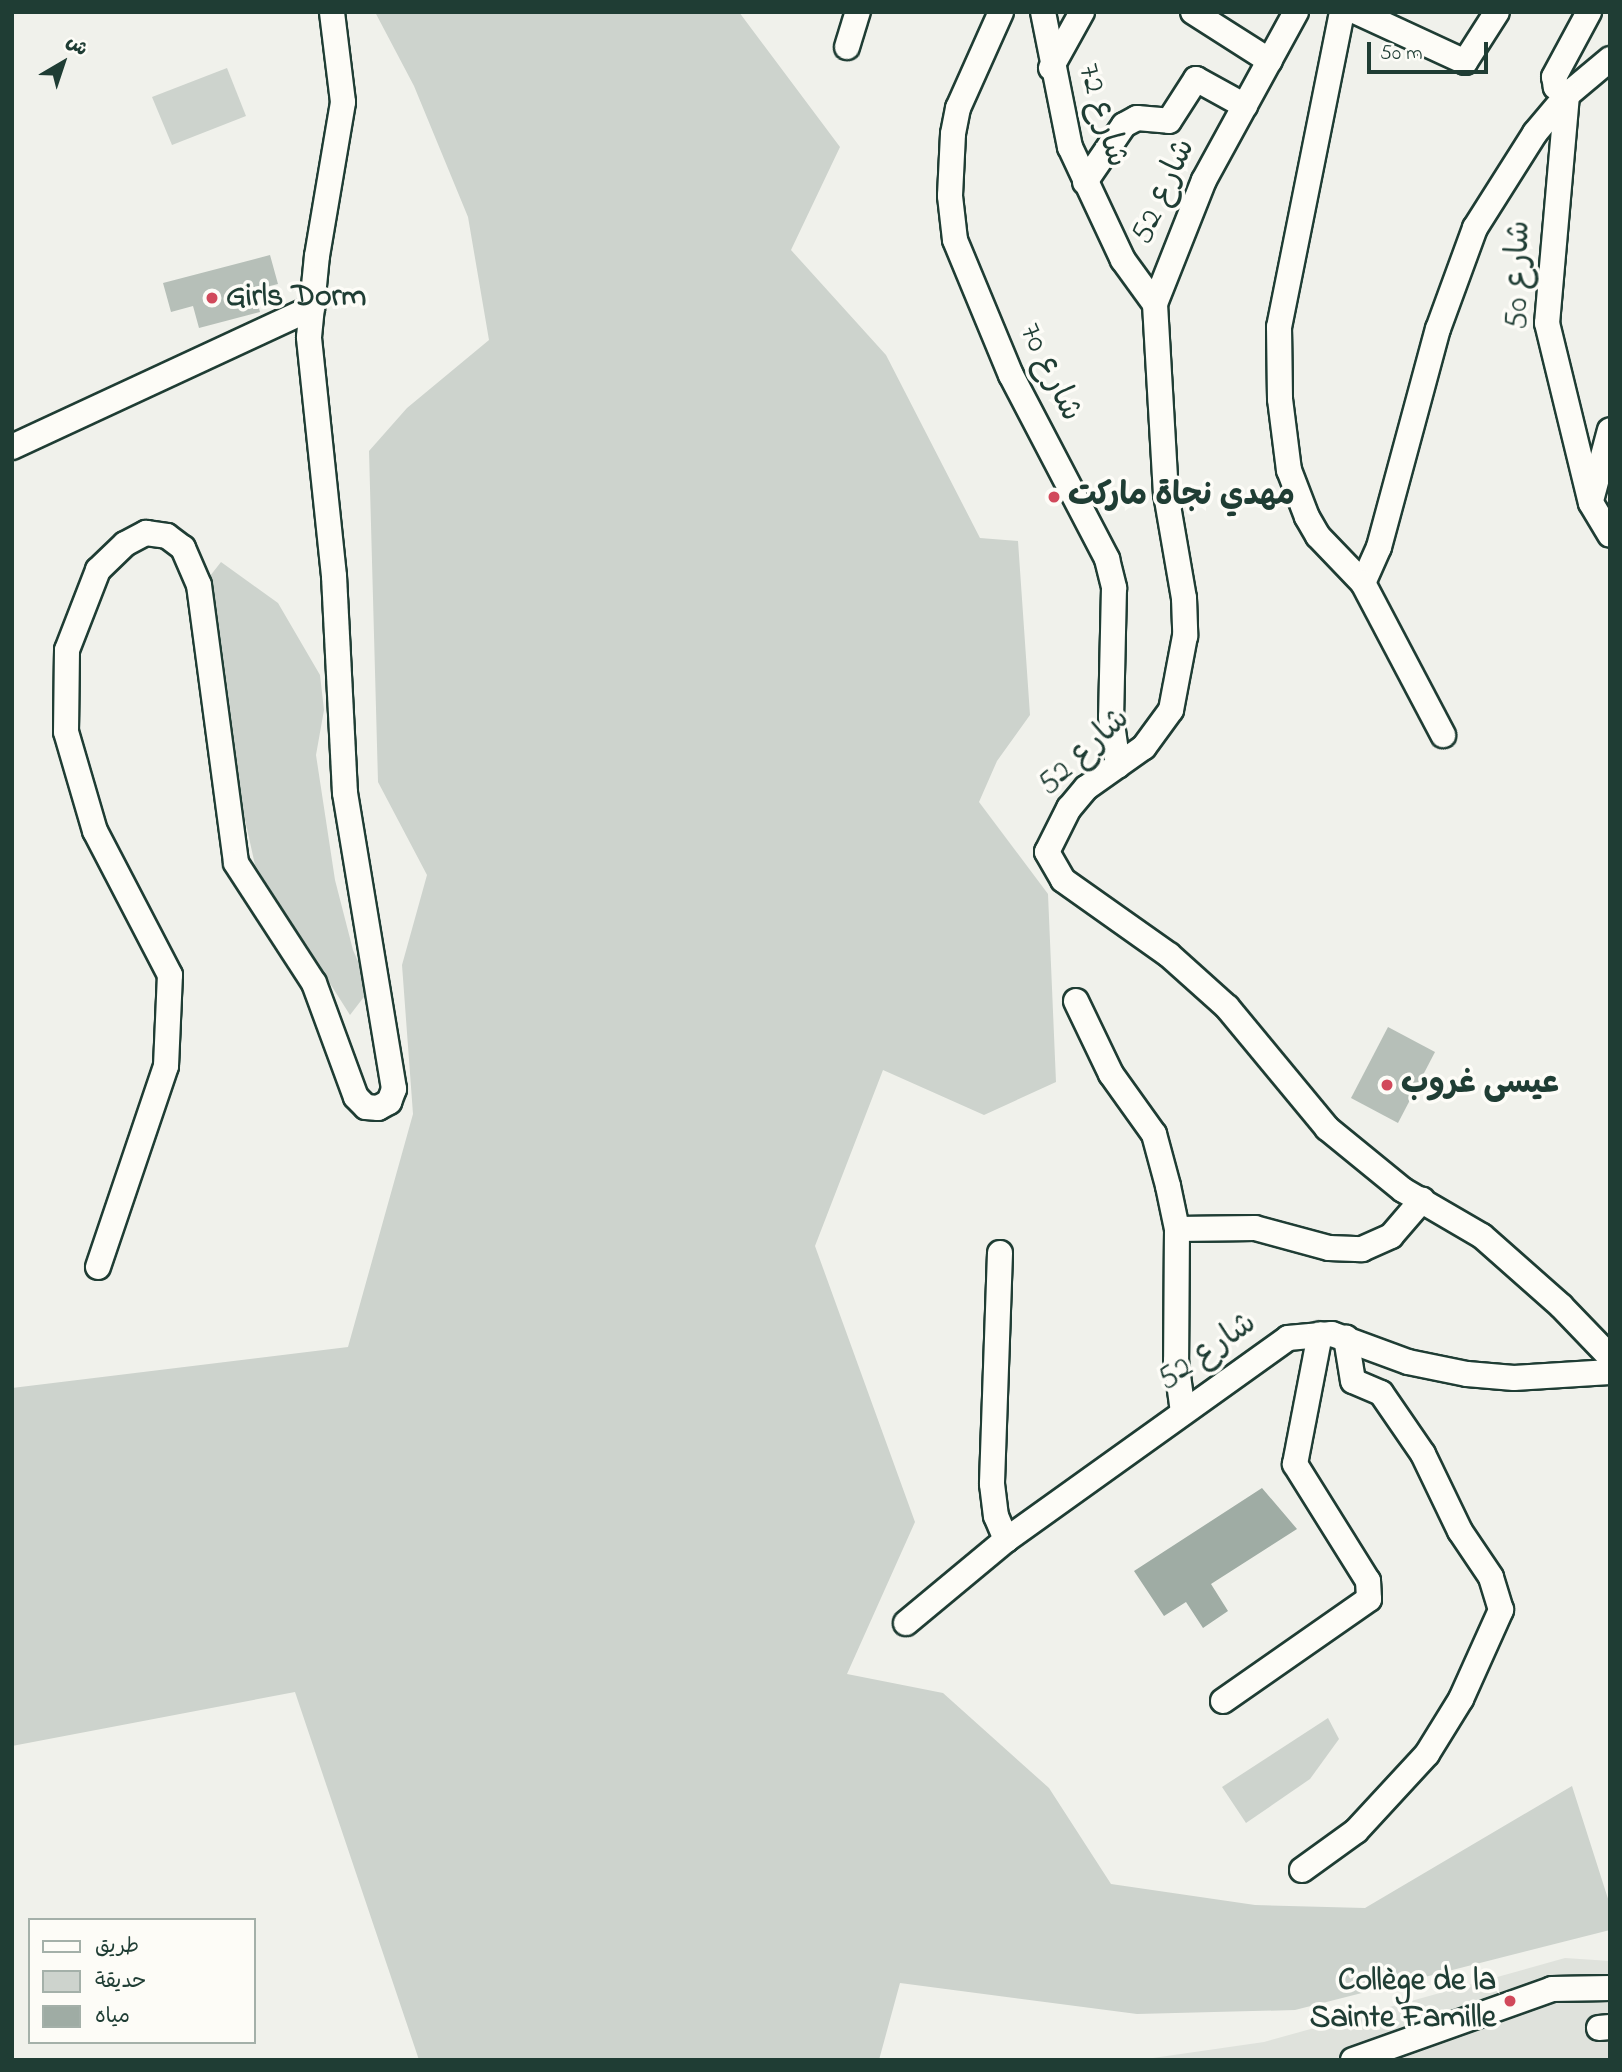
<!DOCTYPE html>
<html>
<head>
<meta charset="utf-8">
<style>
  body { margin:0 }
  #map { position:relative; width:1622px; height:2072px; overflow:hidden; background:#f0f1eb; font-family:"Indie Flower","Playpen Sans Arabic",sans-serif }
  div>[style] { position:absolute }
  .built>* { inset:0; background:#dfe2dc }
  .green>* { inset:0; background:#cdd3cd }
  .water>* { inset:0; background:#9faca4 }
  .building>* { inset:0; background:#b6bfb8 }
  .roads { filter:drop-shadow(2px 0 #1f3d34) drop-shadow(-2px 0 #1f3d34) drop-shadow(0 2px #1f3d34) drop-shadow(0 -2px #1f3d34) }
  .minor>* { height:24px; margin:-12px; padding:0 12px; transform-origin:12px; border-radius:12px; background:#fdfcf7 }
  .dots>* { width:19px; height:19px; translate:-50% -50%; box-sizing:border-box; border:4px solid #fdfcf7; border-radius:50% }
  span { translate:-50% -50%; white-space:nowrap; text-align:center; line-height:1.15; -webkit-text-stroke:7px #fdfcf7; paint-order:stroke }
  .street-label { font-size:32px; color:#1f3d34 }
  .poi-label { font-size:32px; color:#1f3d34; font-weight:700 }
  .left { translate:0 -50%; text-align:left }
  .right { translate:-100% -50%; text-align:right }
  .frame { position:absolute; inset:0; border:14px solid #1f3d34; pointer-events:none }
  .legend { position:absolute; left:28px; top:1918px; width:228px; height:126px; box-sizing:border-box; background:#fdfcf7; border:2px solid #a4b0a9; margin:0; padding:9px 12px; list-style:none; font-size:21px; color:#1f3d34 }
  .legend li { display:flex; align-items:center; gap:14px; height:35px }
  .legend b { width:35px; border:2px solid #a4b0a9 }
  .north { position:absolute; left:28px; top:28px; width:70px; height:70px; -webkit-text-stroke:5px #fdfcf7; paint-order:stroke; rotate:39deg; font-size:19px; font-weight:700; line-height:28px; text-align:center; color:#1f3d34 }
  .north::after { content:''; display:block; margin:auto; width:24px; height:32px; background:#1f3d34; clip-path:polygon(50% 0,100% 100%,50% 72%,0 100%) }
  .scale { position:absolute; left:1367px; top:42px; width:121px; height:32px; box-sizing:border-box; border:4px solid #1f3d34; border-top:0; padding-left:9px; font-size:21px; line-height:24px; white-space:nowrap; color:#1f3d34; -webkit-text-stroke:5px #fdfcf7; paint-order:stroke }
</style>
</head>
<body>
<div id="map">
  <div class="built">
    <div style="clip-path:polygon(1565px 1958px,1610px 1961px,1610px 2060px,1139px 2060px,1264px 2042px)"></div>
  </div>
  <div class="green">
    <div style="clip-path:polygon(375px 12px,739px 12px,840px 147px,791px 250px,886px 355px,980px 538px,1018px 541px,1030px 715px,997px 761px,979px 802px,1048px 894px,1056px 1082px,984px 1115px,883px 1070px,815px 1246px,915px 1522px,847px 1674px,943px 1693px,1049px 1788px,1111px 1884px,1255px 1905px,1365px 1908px,1572px 1786px,1610px 1905px,1610px 1930px,1295px 2010px,1137px 2014px,900px 1983px,879px 2060px,419px 2060px,295px 1692px,12px 1746px,12px 1388px,348px 1347px,413px 1114px,402px 965px,427px 875px,378px 782px,369px 451px,407px 408px,489px 340px,468px 217px,414px 86px)"></div>
    <div style="clip-path:polygon(227px 68px,246px 116px,172px 145px,152px 97px)"></div>
    <div style="clip-path:polygon(221px 562px,278px 603px,320px 675px,324px 710px,316px 755px,335px 880px,353px 950px,370px 989px,350px 1015px,255px 865px,238px 788px,210px 576px)"></div>
    <div style="clip-path:polygon(1328px 1718px,1339px 1739px,1310px 1779px,1246px 1823px,1222px 1787px)"></div>
  </div>
  <div class="water">
    <div style="clip-path:polygon(1262px 1488px,1297px 1529px,1211px 1584px,1228px 1611px,1203px 1628px,1186px 1602px,1164px 1616px,1134px 1571px)"></div>
  </div>
  <div class="building">
    <div style="clip-path:polygon(270px 255px,278px 284px,254px 290px,260px 312px,199px 328px,193px 306px,171px 312px,163px 283px)"></div>
    <div style="clip-path:polygon(1388px 1027px,1435px 1052px,1398px 1123px,1351px 1098px)"></div>
  </div>
  <div class="roads">
    <div class="minor">
      <div style="left:1001px;top:12px;width:105px;rotate:114.1deg"></div>
      <div style="left:958px;top:108px;width:26px;rotate:101deg"></div>
      <div style="left:953px;top:134px;width:62px;rotate:92.8deg"></div>
      <div style="left:950px;top:196px;width:44px;rotate:83.5deg"></div>
      <div style="left:955px;top:240px;width:146px;rotate:67.5deg"></div>
      <div style="left:1011px;top:375px;width:208px;rotate:62.4deg"></div>
      <div style="left:1107px;top:559px;width:30px;rotate:76deg"></div>
      <div style="left:1114px;top:588px;width:129px;rotate:91.3deg"></div>
      <div style="left:1111px;top:717px;width:49px;rotate:81.7deg"></div>
      <div style="left:1043px;top:12px;width:138px;rotate:78.7deg"></div>
      <div style="left:1070px;top:147px;width:125px;rotate:64.9deg"></div>
      <div style="left:1123px;top:260px;width:54px;rotate:54deg"></div>
      <div style="left:1193px;top:12px;width:91px;rotate:32.5deg"></div>
      <div style="left:1296px;top:12px;width:192px;rotate:118.7deg"></div>
      <div style="left:1204px;top:180px;width:133px;rotate:111.6deg"></div>
      <div style="left:1155px;top:304px;width:190px;rotate:86.7deg"></div>
      <div style="left:1166px;top:494px;width:106px;rotate:80.2deg"></div>
      <div style="left:1184px;top:598px;width:38px;rotate:88deg"></div>
      <div style="left:1185px;top:636px;width:75px;rotate:100.7deg"></div>
      <div style="left:1171px;top:710px;width:46px;rotate:126.1deg"></div>
      <div style="left:1144px;top:747px;width:71px;rotate:144.7deg"></div>
      <div style="left:1086px;top:788px;width:26px;rotate:130deg"></div>
      <div style="left:1069px;top:808px;width:49px;rotate:116.6deg"></div>
      <div style="left:1047px;top:852px;width:32px;rotate:60deg"></div>
      <div style="left:1063px;top:880px;width:130px;rotate:35.3deg"></div>
      <div style="left:1169px;top:955px;width:78px;rotate:41.9deg"></div>
      <div style="left:1227px;top:1007px;width:157px;rotate:50.4deg"></div>
      <div style="left:1327px;top:1128px;width:98px;rotate:39.2deg"></div>
      <div style="left:1403px;top:1190px;width:91px;rotate:30.2deg"></div>
      <div style="left:1482px;top:1236px;width:106px;rotate:41.5deg"></div>
      <div style="left:1561px;top:1306px;width:71px;rotate:46.1deg"></div>
      <div style="left:1342px;top:12px;width:321px;rotate:101.3deg"></div>
      <div style="left:1279px;top:327px;width:72px;rotate:89.2deg"></div>
      <div style="left:1280px;top:399px;width:72px;rotate:82.8deg"></div>
      <div style="left:1289px;top:470px;width:50px;rotate:69deg"></div>
      <div style="left:1307px;top:517px;width:22px;rotate:60deg"></div>
      <div style="left:1318px;top:536px;width:65px;rotate:46.2deg"></div>
      <div style="left:1363px;top:583px;width:39px;rotate:-66deg"></div>
      <div style="left:1379px;top:547px;width:226px;rotate:-74.9deg"></div>
      <div style="left:1438px;top:329px;width:108px;rotate:-69.9deg"></div>
      <div style="left:1475px;top:228px;width:112px;rotate:-57.7deg"></div>
      <div style="left:1535px;top:133px;width:50px;rotate:-49.9deg"></div>
      <div style="left:1567px;top:95px;width:56px;rotate:-39.9deg"></div>
      <div style="left:1357px;top:12px;width:119px;rotate:24.8deg"></div>
      <div style="left:1465px;top:62px;width:59px;rotate:-57.4deg"></div>
      <div style="left:847px;top:47px;width:37px;rotate:-73deg"></div>
      <div style="left:1051px;top:68px;width:64px;rotate:-61deg"></div>
      <div style="left:1567px;top:95px;width:229px;rotate:95deg"></div>
      <div style="left:1547px;top:323px;width:185px;rotate:76.3deg"></div>
      <div style="left:1591px;top:503px;width:37px;rotate:59deg"></div>
      <div style="left:1567px;top:95px;width:14px;rotate:-144deg"></div>
      <div style="left:1556px;top:87px;width:10px;rotate:-101deg"></div>
      <div style="left:1554px;top:77px;width:74px;rotate:-61.7deg"></div>
      <div style="left:1085px;top:182px;width:69px;rotate:-55.6deg"></div>
      <div style="left:1124px;top:125px;width:15px;rotate:-28deg"></div>
      <div style="left:1137px;top:118px;width:32px;rotate:5deg"></div>
      <div style="left:1169px;top:121px;width:50px;rotate:-57.3deg"></div>
      <div style="left:1196px;top:79px;width:56px;rotate:28.9deg"></div>
      <div style="left:12px;top:447px;width:331px;rotate:-24.9deg"></div>
      <div style="left:1592px;top:497px;width:69px;rotate:-75deg"></div>
      <div style="left:1363px;top:583px;width:172px;rotate:62.2deg"></div>
      <div style="left:1076px;top:1001px;width:81px;rotate:64.4deg"></div>
      <div style="left:1111px;top:1074px;width:74px;rotate:54.4deg"></div>
      <div style="left:1154px;top:1134px;width:54px;rotate:74.9deg"></div>
      <div style="left:1168px;top:1186px;width:44px;rotate:78.2deg"></div>
      <div style="left:1177px;top:1229px;width:132px;rotate:90.4deg"></div>
      <div style="left:1176px;top:1361px;width:51px;rotate:82.2deg"></div>
      <div style="left:1177px;top:1229px;width:78px;rotate:-0.7deg"></div>
      <div style="left:1255px;top:1228px;width:77px;rotate:15.1deg"></div>
      <div style="left:1329px;top:1248px;width:33px;rotate:2deg"></div>
      <div style="left:1362px;top:1249px;width:32px;rotate:-24deg"></div>
      <div style="left:1391px;top:1236px;width:48px;rotate:-49.3deg"></div>
      <div style="left:1000px;top:1253px;width:231px;rotate:92deg"></div>
      <div style="left:992px;top:1484px;width:32px;rotate:83deg"></div>
      <div style="left:996px;top:1516px;width:26px;rotate:67deg"></div>
      <div style="left:98px;top:1267px;width:212px;rotate:-71.3deg"></div>
      <div style="left:166px;top:1066px;width:91px;rotate:-87.5deg"></div>
      <div style="left:170px;top:975px;width:162px;rotate:-117.5deg"></div>
      <div style="left:95px;top:831px;width:103px;rotate:-106.3deg"></div>
      <div style="left:66px;top:732px;width:82px;rotate:-89.3deg"></div>
      <div style="left:67px;top:650px;width:86px;rotate:-68.8deg"></div>
      <div style="left:98px;top:570px;width:37px;rotate:-44deg"></div>
      <div style="left:125px;top:544px;width:24px;rotate:-28deg"></div>
      <div style="left:146px;top:533px;width:21px;rotate:8deg"></div>
      <div style="left:167px;top:536px;width:20px;rotate:37deg"></div>
      <div style="left:183px;top:548px;width:40px;rotate:66.6deg"></div>
      <div style="left:199px;top:585px;width:280px;rotate:82.4deg"></div>
      <div style="left:236px;top:863px;width:143px;rotate:57deg"></div>
      <div style="left:314px;top:983px;width:121px;rotate:69.8deg"></div>
      <div style="left:356px;top:1097px;width:14px;rotate:45deg"></div>
      <div style="left:366px;top:1107px;width:12px;rotate:5deg"></div>
      <div style="left:378px;top:1108px;width:13px;rotate:-29deg"></div>
      <div style="left:389px;top:1102px;width:14px;rotate:-69deg"></div>
      <div style="left:394px;top:1089px;width:300px;rotate:-99.4deg"></div>
      <div style="left:345px;top:793px;width:217px;rotate:-92.9deg"></div>
      <div style="left:334px;top:576px;width:240px;rotate:-96deg"></div>
      <div style="left:309px;top:337px;width:81px;rotate:-84.4deg"></div>
      <div style="left:317px;top:256px;width:156px;rotate:-80.4deg"></div>
      <div style="left:343px;top:102px;width:91px;rotate:-97deg"></div>
      <div style="left:906px;top:1623px;width:130px;rotate:-39.7deg"></div>
      <div style="left:1006px;top:1540px;width:347px;rotate:-35.6deg"></div>
      <div style="left:1288px;top:1338px;width:44px;rotate:-5.2deg"></div>
      <div style="left:1332px;top:1334px;width:81px;rotate:20.2deg"></div>
      <div style="left:1408px;top:1362px;width:60px;rotate:11.5deg"></div>
      <div style="left:1467px;top:1374px;width:47px;rotate:4.9deg"></div>
      <div style="left:1514px;top:1378px;width:96px;rotate:-3.6deg"></div>
      <div style="left:1223px;top:1701px;width:178px;rotate:-34.9deg"></div>
      <div style="left:1369px;top:1599px;width:18px;rotate:-93deg"></div>
      <div style="left:1368px;top:1581px;width:138px;rotate:-122deg"></div>
      <div style="left:1295px;top:1464px;width:132px;rotate:-79.1deg"></div>
      <div style="left:1302px;top:1870px;width:67px;rotate:-35.8deg"></div>
      <div style="left:1356px;top:1831px;width:105px;rotate:-47.3deg"></div>
      <div style="left:1427px;top:1754px;width:65px;rotate:-58.3deg"></div>
      <div style="left:1461px;top:1699px;width:98px;rotate:-65.8deg"></div>
      <div style="left:1501px;top:1610px;width:34px;rotate:-107deg"></div>
      <div style="left:1491px;top:1577px;width:55px;rotate:-124deg"></div>
      <div style="left:1460px;top:1531px;width:85px;rotate:-115.7deg"></div>
      <div style="left:1423px;top:1454px;width:74px;rotate:-124.5deg"></div>
      <div style="left:1381px;top:1393px;width:30px;rotate:-157deg"></div>
      <div style="left:1353px;top:1381px;width:44px;rotate:-99.2deg"></div>
      <div style="left:1599px;top:2028px;width:11px;rotate:-5deg"></div>
      <div style="left:1353px;top:2060px;width:211px;rotate:-19.6deg"></div>
      <div style="left:1552px;top:1989px;width:58px;rotate:-1deg"></div>
    </div>
  </div>
  <div class="dots">
    <div style="left:212px;top:298px;background:#d1495b"></div>
    <div style="left:1054px;top:497px;background:#d1495b"></div>
    <div style="left:1387px;top:1085px;background:#d1495b"></div>
    <div style="left:1510px;top:2001px;background:#d1495b"></div>
  </div>
  <div class="street-label">
    <span style="left:1101px;top:116px;rotate:73deg">شارع 72</span>
    <span style="left:1165px;top:192px;rotate:-66deg">شارع 52</span>
    <span style="left:1520px;top:275px;rotate:-89deg">شارع 50</span>
    <span style="left:1049px;top:373px;rotate:64deg">شارع 70</span>
    <span style="left:1085px;top:753px;rotate:-43deg">شارع 52</span>
    <span style="left:1208px;top:1353px;rotate:-35deg">شارع 52</span>
  </div>
  <div class="poi-label">
    <span class="left" style="left:226px;top:298px">Girls Dorm</span>
    <span class="left" style="left:1068px;top:497px">مهدي نجاة ماركت</span>
    <span class="left" style="left:1401px;top:1085px">عيسى غروب</span>
    <span class="right" style="left:1496px;top:2001px">Collège de la<br>Sainte Famille</span>
  </div>
  <div class="frame"></div>
  <ul class="legend">
  <li><b style="height:9px;background:#fdfcf7"></b>طريق</li>
  <li><b style="height:19px;background:#cdd3cd"></b>حديقة</li>
  <li><b style="height:19px;background:#9faca4"></b>مياه</li>
  </ul>
  <div class="north">ش</div>
  <div class="scale">50 m</div>
</div>
</body>
</html>
